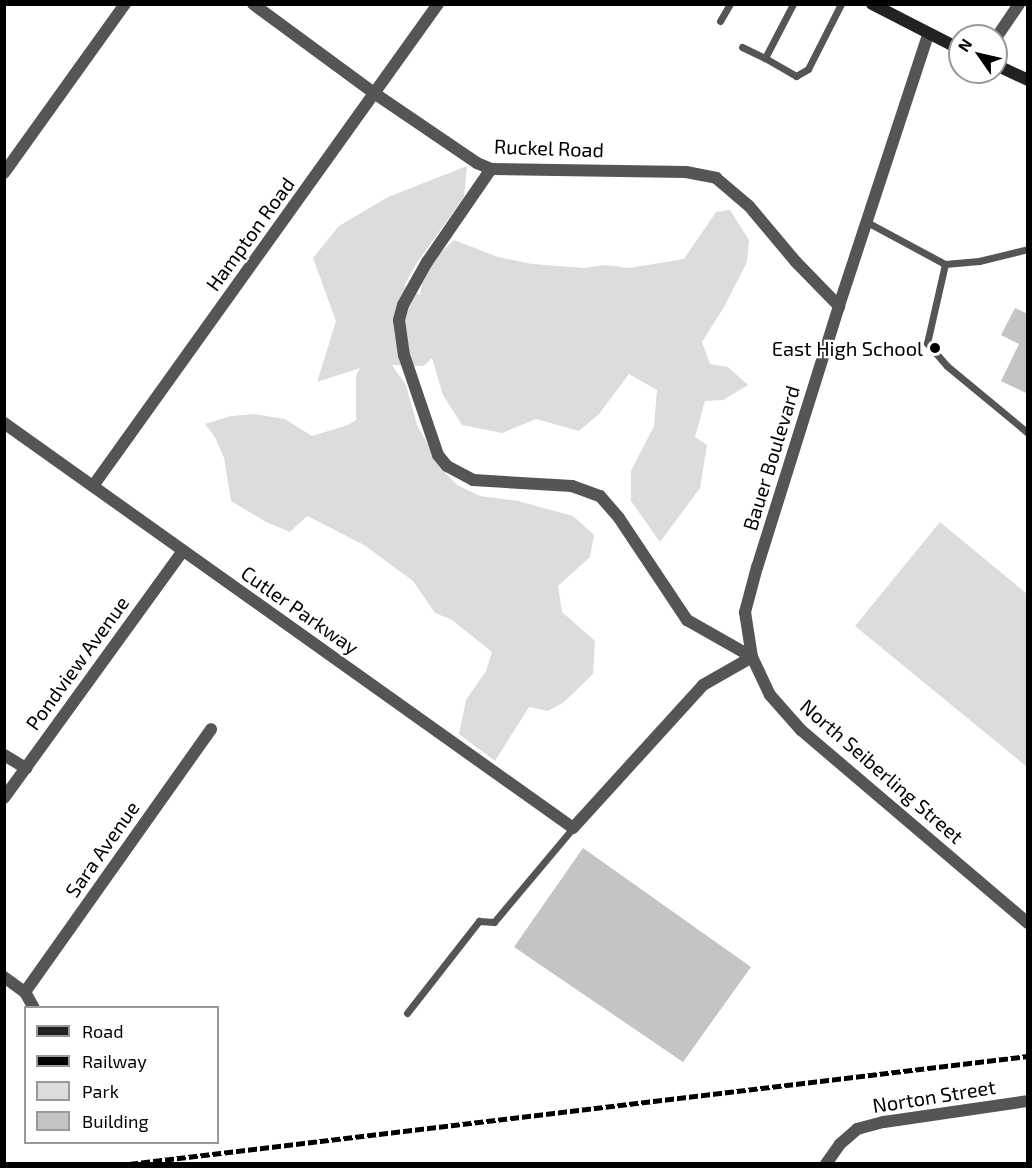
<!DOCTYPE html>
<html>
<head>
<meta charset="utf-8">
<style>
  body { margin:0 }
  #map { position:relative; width:1032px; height:1168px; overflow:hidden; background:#fff; font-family:"Exo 2",sans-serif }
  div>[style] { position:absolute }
  .green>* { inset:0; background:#dcdcdc }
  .building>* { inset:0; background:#c4c4c4 }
  .service>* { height:7px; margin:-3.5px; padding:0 3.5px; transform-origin:3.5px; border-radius:3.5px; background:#555 }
  .minor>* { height:12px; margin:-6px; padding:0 6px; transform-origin:6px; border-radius:6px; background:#555 }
  .tertiary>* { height:12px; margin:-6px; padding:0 6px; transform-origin:6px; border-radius:6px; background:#555 }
  .secondary>* { height:12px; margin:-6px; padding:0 6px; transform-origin:6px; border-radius:6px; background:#222 }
  .rail>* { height:4.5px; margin-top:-2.25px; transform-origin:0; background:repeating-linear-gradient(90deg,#000 0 9px,transparent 0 12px) }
  .dots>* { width:16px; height:16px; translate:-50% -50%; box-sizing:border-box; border:3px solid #fff; border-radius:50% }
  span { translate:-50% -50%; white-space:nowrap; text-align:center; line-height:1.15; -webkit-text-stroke:4.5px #fff; paint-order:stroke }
  .street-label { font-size:20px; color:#000 }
  .poi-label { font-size:20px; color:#000 }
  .right { translate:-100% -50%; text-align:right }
  .frame { position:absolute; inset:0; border:6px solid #000; pointer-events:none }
  .legend { position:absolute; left:24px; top:1006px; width:195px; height:138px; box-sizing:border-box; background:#fff; border:2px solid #999; margin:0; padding:8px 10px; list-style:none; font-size:18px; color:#000 }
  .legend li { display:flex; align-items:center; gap:12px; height:30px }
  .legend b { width:30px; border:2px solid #999 }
  .north { position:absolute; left:948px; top:24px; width:60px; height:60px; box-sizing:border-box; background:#fff; border:2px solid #999; border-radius:50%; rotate:304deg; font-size:16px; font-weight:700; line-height:24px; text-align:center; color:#000 }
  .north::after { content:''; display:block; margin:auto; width:21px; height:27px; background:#000; clip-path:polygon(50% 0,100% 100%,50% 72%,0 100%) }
</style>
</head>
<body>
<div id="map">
  <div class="green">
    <div style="clip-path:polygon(467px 166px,464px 197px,416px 264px,404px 286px,420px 295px,422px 284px,438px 255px,454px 240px,498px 257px,532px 264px,584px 268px,605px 265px,629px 268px,684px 259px,716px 212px,730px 210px,749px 240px,747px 262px,724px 307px,702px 342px,710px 364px,728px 367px,748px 385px,723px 400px,705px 401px,695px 437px,707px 445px,700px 488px,660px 542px,631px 501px,631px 471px,654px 426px,657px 390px,629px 374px,599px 414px,579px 431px,536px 419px,502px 433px,462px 425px,443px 395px,432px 358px,424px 366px,392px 365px,406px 385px,417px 425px,440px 467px,457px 485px,480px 496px,518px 501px,573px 516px,594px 535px,590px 557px,558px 586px,562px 612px,595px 641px,593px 674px,564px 702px,548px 711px,529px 707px,495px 761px,459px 734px,466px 700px,486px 671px,492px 652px,452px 620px,435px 613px,413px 581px,364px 545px,307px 516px,290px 532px,266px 522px,231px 501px,224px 458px,215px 437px,205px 424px,231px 416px,254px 414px,285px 419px,312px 436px,348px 425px,356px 420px,356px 376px,360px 368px,317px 382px,336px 321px,313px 258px,339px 226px,388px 197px)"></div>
    <div style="clip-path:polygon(940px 522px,1027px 594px,1027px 767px,855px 626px)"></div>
  </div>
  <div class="building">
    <div style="clip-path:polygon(1015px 308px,1028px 314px,1028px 394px,1001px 381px,1019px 344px,1001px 335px)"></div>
    <div style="clip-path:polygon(583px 848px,751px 967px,683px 1062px,514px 947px)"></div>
  </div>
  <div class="service">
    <div style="left:793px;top:4px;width:61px;rotate:117.4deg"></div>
    <div style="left:765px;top:58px;width:36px;rotate:30deg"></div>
    <div style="left:796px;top:76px;width:14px;rotate:-30deg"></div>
    <div style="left:808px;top:69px;width:73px;rotate:-63.1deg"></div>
    <div style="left:720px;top:21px;width:20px;rotate:-60deg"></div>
    <div style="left:742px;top:47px;width:25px;rotate:26deg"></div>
    <div style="left:865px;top:221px;width:91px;rotate:28.3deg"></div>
    <div style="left:945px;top:264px;width:34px;rotate:-5deg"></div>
    <div style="left:979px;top:261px;width:50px;rotate:-13.8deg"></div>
    <div style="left:945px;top:264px;width:81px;rotate:102.8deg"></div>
    <div style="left:927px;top:343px;width:30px;rotate:49deg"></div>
    <div style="left:947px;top:366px;width:105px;rotate:39.6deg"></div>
    <div style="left:407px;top:1013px;width:117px;rotate:-52deg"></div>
    <div style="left:479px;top:921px;width:15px;rotate:4deg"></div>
    <div style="left:494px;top:922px;width:123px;rotate:-50deg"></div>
  </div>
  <div class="minor">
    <div style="left:253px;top:4px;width:150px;rotate:36.3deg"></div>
    <div style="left:374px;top:93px;width:125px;rotate:34.2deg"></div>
    <div style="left:477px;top:163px;width:15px;rotate:23deg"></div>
    <div style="left:491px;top:169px;width:195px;rotate:0.9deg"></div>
    <div style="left:686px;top:172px;width:31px;rotate:11deg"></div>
    <div style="left:716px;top:178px;width:43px;rotate:40.3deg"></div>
    <div style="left:749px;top:206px;width:73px;rotate:50deg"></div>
    <div style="left:796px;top:262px;width:62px;rotate:45.7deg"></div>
    <div style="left:996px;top:38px;width:41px;rotate:-55.9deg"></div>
    <div style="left:491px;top:169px;width:113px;rotate:124.5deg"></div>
    <div style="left:427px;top:262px;width:49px;rotate:119.2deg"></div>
    <div style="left:403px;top:305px;width:16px;rotate:105deg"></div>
    <div style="left:399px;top:320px;width:35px;rotate:82deg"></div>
    <div style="left:404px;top:355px;width:106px;rotate:71.2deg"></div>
    <div style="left:438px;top:455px;width:14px;rotate:51deg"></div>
    <div style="left:447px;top:466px;width:30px;rotate:28deg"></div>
    <div style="left:473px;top:480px;width:99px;rotate:3.5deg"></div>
    <div style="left:572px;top:486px;width:30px;rotate:20deg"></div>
    <div style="left:600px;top:496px;width:29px;rotate:49deg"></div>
    <div style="left:619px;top:518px;width:123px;rotate:56.3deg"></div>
    <div style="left:687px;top:620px;width:75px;rotate:29.6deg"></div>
    <div style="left:4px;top:173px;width:208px;rotate:-54.4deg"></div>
    <div style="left:4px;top:423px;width:698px;rotate:35.44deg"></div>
    <div style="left:573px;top:828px;width:193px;rotate:-47.7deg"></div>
    <div style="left:703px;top:685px;width:56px;rotate:-29.7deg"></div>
    <div style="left:93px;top:486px;width:593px;rotate:-54.41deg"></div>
    <div style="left:4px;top:755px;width:26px;rotate:31deg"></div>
    <div style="left:4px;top:798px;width:304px;rotate:-54.1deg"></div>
    <div style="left:4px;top:977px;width:26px;rotate:36deg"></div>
    <div style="left:25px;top:992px;width:18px;rotate:61deg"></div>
    <div style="left:25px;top:992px;width:322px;rotate:-54.7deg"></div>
    <div style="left:826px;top:1164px;width:24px;rotate:-55deg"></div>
    <div style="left:840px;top:1144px;width:23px;rotate:-41deg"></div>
    <div style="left:857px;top:1129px;width:28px;rotate:-15deg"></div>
    <div style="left:884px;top:1122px;width:146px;rotate:-8.3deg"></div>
  </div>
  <div class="tertiary">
    <div style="left:928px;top:35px;width:285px;rotate:108.2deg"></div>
    <div style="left:839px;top:306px;width:274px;rotate:107.4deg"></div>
    <div style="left:757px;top:567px;width:47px;rotate:104.9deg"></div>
    <div style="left:745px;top:612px;width:46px;rotate:81.2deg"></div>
    <div style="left:752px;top:657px;width:42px;rotate:64.7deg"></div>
    <div style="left:770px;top:695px;width:47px;rotate:48.5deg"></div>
    <div style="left:801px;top:730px;width:298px;rotate:40.4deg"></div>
  </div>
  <div class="secondary">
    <div style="left:872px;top:4px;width:99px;rotate:27.1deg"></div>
    <div style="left:996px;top:65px;width:35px;rotate:25deg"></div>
  </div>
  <div class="rail">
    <div style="left:129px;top:1164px;width:905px;rotate:-6.85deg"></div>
  </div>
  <div class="dots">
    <div style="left:935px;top:348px;background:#000"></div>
  </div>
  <div class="street-label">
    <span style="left:549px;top:148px;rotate:2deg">Ruckel Road</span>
    <span style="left:250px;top:234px;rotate:-54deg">Hampton Road</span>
    <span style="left:771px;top:458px;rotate:-73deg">Bauer Boulevard</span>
    <span style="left:300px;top:610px;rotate:35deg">Cutler Parkway</span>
    <span style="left:77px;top:663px;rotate:-54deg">Pondview Avenue</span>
    <span style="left:882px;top:771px;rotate:41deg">North Seiberling Street</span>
    <span style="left:102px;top:849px;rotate:-55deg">Sara Avenue</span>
    <span style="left:934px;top:1096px;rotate:-9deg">Norton Street</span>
  </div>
  <div class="poi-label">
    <span class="right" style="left:923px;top:348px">East High School</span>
  </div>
  <div class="frame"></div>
  <ul class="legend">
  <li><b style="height:8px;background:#222"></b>Road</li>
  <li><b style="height:8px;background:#000"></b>Railway</li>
  <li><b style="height:16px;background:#dcdcdc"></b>Park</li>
  <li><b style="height:16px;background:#c4c4c4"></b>Building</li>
  </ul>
  <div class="north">N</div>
</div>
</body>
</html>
